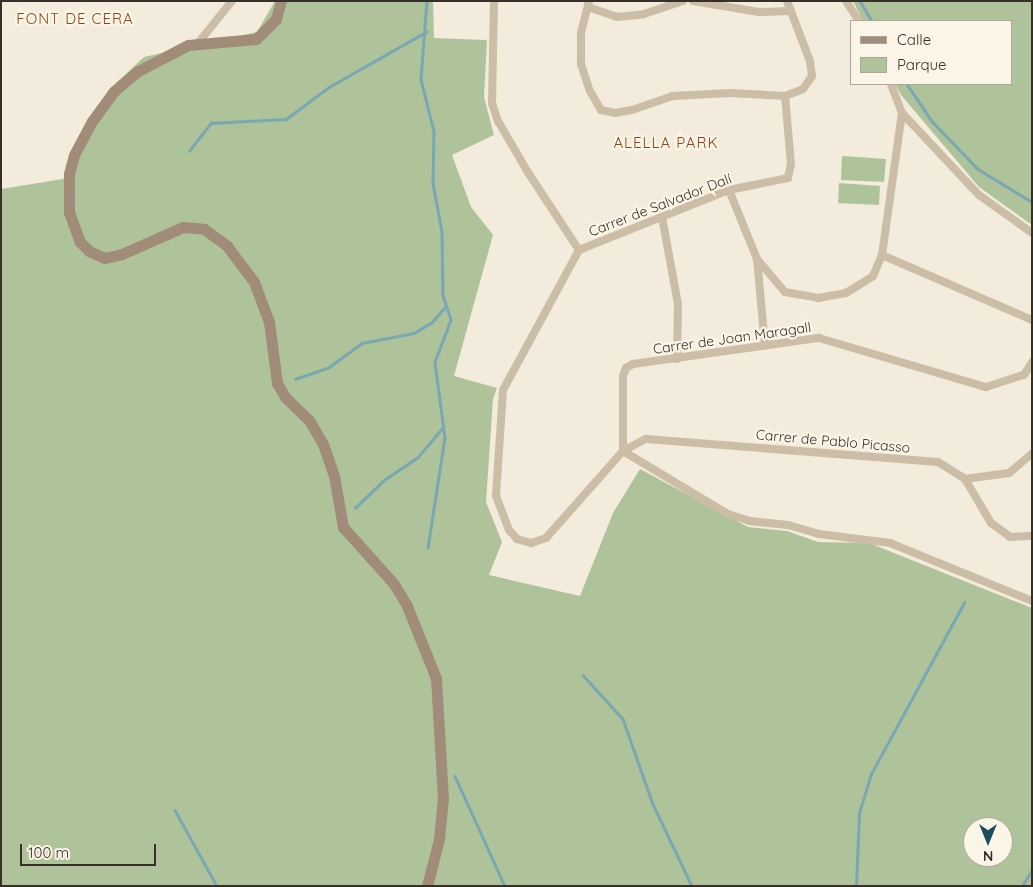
<!DOCTYPE html>
<html>
<head>
<meta charset="utf-8">
<style>
  body { margin:0 }
  #map { position:relative; width:1033px; height:887px; overflow:hidden; background:#f3ebdb; font-family:Quicksand,sans-serif }
  div>[style] { position:absolute }
  .green>* { inset:0; background:#afc39a }
  .stream>* { height:2.5px; margin:-1.25px; padding:0 1.25px; transform-origin:1.25px; border-radius:1.25px; background:#79a7b2 }
  .minor>* { height:8px; margin:-4px; padding:0 4px; transform-origin:4px; border-radius:4px; background:#ccbda6 }
  .secondary>* { height:11px; margin:-5.5px; padding:0 5.5px; transform-origin:5.5px; border-radius:5.5px; background:#a08c78 }
  span { translate:-50% -50%; white-space:nowrap; text-align:center; line-height:1.15; -webkit-text-stroke:4.5px #fbf5e8; paint-order:stroke }
  .street-label { font-size:14px; color:#382f28 }
  .neighbourhood-label { font-size:15px; color:#8b471c; letter-spacing:1px }
  .frame { position:absolute; inset:0; border:2px solid #382f28; pointer-events:none }
  .legend { position:absolute; left:850px; top:20px; width:162px; height:65px; box-sizing:border-box; background:#fbf5e8; border:1px solid #ada69b; margin:0; padding:6px 9px; list-style:none; font-size:15px; color:#382f28 }
  .legend li { display:flex; align-items:center; gap:10px; height:25px }
  .legend b { width:25px; border:1px solid #ada69b }
  .north { position:absolute; left:963px; top:817px; width:50px; height:50px; box-sizing:border-box; background:#fbf5e8; border:1px solid #ada69b; border-radius:50%; rotate:180deg; font-size:14px; font-weight:700; line-height:20px; text-align:center; color:#382f28 }
  .north::after { content:''; display:block; margin:auto; width:18px; height:22px; background:#1b4e5c; clip-path:polygon(50% 0,100% 100%,50% 72%,0 100%) }
  .scale { position:absolute; left:20px; top:844px; width:136px; height:22px; box-sizing:border-box; border:2px solid #382f28; border-top:0; padding-left:6px; font-size:15px; line-height:18px; white-space:nowrap; color:#382f28; -webkit-text-stroke:4px #fbf5e8; paint-order:stroke }
</style>
</head>
<body>
<div id="map">
  <div class="green">
    <div style="clip-path:polygon(evenodd,275px 1px,433px 1px,434px 38px,487px 40px,484px 97px,494px 135px,452px 155px,471px 207px,493px 235px,454px 376px,497px 388px,493px 399px,486px 502px,502px 542px,489px 575px,580px 596px,613px 513px,640px 469px,748px 527px,787px 531px,818px 542px,869px 543px,1032px 608px,1032px 886px,1px 886px,1px 189px,63px 179px,116px 83px,144px 57px,257px 32px,275px 1px,973px 827px,1003px 827px,1003px 857px,973px 857px,973px 827px)"></div>
    <div style="clip-path:polygon(853px 1px,1032px 1px,1032px 225px,979px 187px,901px 95px,895px 84px,1012px 84px,1012px 21px,863px 21px)"></div>
    <div style="clip-path:polygon(842px 156px,886px 159px,884px 182px,841px 180px)"></div>
    <div style="clip-path:polygon(839px 183px,880px 186px,879px 205px,838px 203px)"></div>
  </div>
  <div class="stream">
    <div style="left:427px;top:1px;width:78px;rotate:94.4deg"></div>
    <div style="left:421px;top:79px;width:54px;rotate:76deg"></div>
    <div style="left:434px;top:131px;width:52px;rotate:91.1deg"></div>
    <div style="left:433px;top:183px;width:50px;rotate:79.6deg"></div>
    <div style="left:442px;top:232px;width:63px;rotate:89.1deg"></div>
    <div style="left:443px;top:295px;width:26px;rotate:72deg"></div>
    <div style="left:451px;top:320px;width:45px;rotate:110.9deg"></div>
    <div style="left:435px;top:362px;width:77px;rotate:82.5deg"></div>
    <div style="left:445px;top:438px;width:111px;rotate:98.8deg"></div>
    <div style="left:860px;top:1px;width:23px;rotate:59deg"></div>
    <div style="left:907px;top:84px;width:45px;rotate:56deg"></div>
    <div style="left:932px;top:121px;width:66px;rotate:46.2deg"></div>
    <div style="left:978px;top:169px;width:63px;rotate:31.4deg"></div>
    <div style="left:189px;top:151px;width:36px;rotate:-52deg"></div>
    <div style="left:211px;top:123px;width:75px;rotate:-3.1deg"></div>
    <div style="left:286px;top:119px;width:54px;rotate:-36.7deg"></div>
    <div style="left:329px;top:87px;width:112px;rotate:-29.6deg"></div>
    <div style="left:295px;top:379px;width:36px;rotate:-19deg"></div>
    <div style="left:329px;top:367px;width:41px;rotate:-36deg"></div>
    <div style="left:362px;top:343px;width:53px;rotate:-10.9deg"></div>
    <div style="left:414px;top:333px;width:21px;rotate:-31deg"></div>
    <div style="left:432px;top:322px;width:21px;rotate:-49deg"></div>
    <div style="left:355px;top:508px;width:40px;rotate:-44deg"></div>
    <div style="left:384px;top:480px;width:41px;rotate:-34.1deg"></div>
    <div style="left:418px;top:457px;width:39px;rotate:-50deg"></div>
    <div style="left:583px;top:675px;width:59px;rotate:47.7deg"></div>
    <div style="left:623px;top:719px;width:90px;rotate:70.6deg"></div>
    <div style="left:653px;top:804px;width:91px;rotate:64.6deg"></div>
    <div style="left:455px;top:776px;width:121px;rotate:65.6deg"></div>
    <div style="left:175px;top:810px;width:87px;rotate:61.1deg"></div>
    <div style="left:856px;top:886px;width:73px;rotate:-87.6deg"></div>
    <div style="left:859px;top:813px;width:41px;rotate:-72.9deg"></div>
    <div style="left:871px;top:774px;width:195px;rotate:-61.5deg"></div>
    <div style="left:1022px;top:886px;width:19px;rotate:-58deg"></div>
  </div>
  <div class="minor">
    <div style="left:494px;top:1px;width:102px;rotate:91.1deg"></div>
    <div style="left:492px;top:103px;width:19px;rotate:72deg"></div>
    <div style="left:498px;top:121px;width:61px;rotate:59.7deg"></div>
    <div style="left:529px;top:174px;width:91px;rotate:56.7deg"></div>
    <div style="left:589px;top:1px;width:34px;rotate:104deg"></div>
    <div style="left:581px;top:34px;width:30px;rotate:90deg"></div>
    <div style="left:581px;top:64px;width:28px;rotate:72deg"></div>
    <div style="left:590px;top:91px;width:22px;rotate:60deg"></div>
    <div style="left:601px;top:110px;width:14px;rotate:12deg"></div>
    <div style="left:615px;top:113px;width:17px;rotate:-10deg"></div>
    <div style="left:632px;top:110px;width:43px;rotate:-18.9deg"></div>
    <div style="left:673px;top:96px;width:57px;rotate:-3deg"></div>
    <div style="left:730px;top:93px;width:55px;rotate:3.1deg"></div>
    <div style="left:785px;top:96px;width:19px;rotate:-21deg"></div>
    <div style="left:803px;top:89px;width:16px;rotate:-55deg"></div>
    <div style="left:812px;top:76px;width:15px;rotate:-98deg"></div>
    <div style="left:810px;top:61px;width:64px;rotate:-111deg"></div>
    <div style="left:693px;top:1px;width:67px;rotate:9.5deg"></div>
    <div style="left:759px;top:12px;width:32px;rotate:-2deg"></div>
    <div style="left:846px;top:1px;width:24px;rotate:57deg"></div>
    <div style="left:588px;top:7px;width:31px;rotate:19deg"></div>
    <div style="left:617px;top:17px;width:27px;rotate:-6deg"></div>
    <div style="left:644px;top:14px;width:41px;rotate:-18.4deg"></div>
    <div style="left:198px;top:43px;width:54px;rotate:-51deg"></div>
    <div style="left:902px;top:113px;width:112px;rotate:46.8deg"></div>
    <div style="left:979px;top:195px;width:65px;rotate:35.6deg"></div>
    <div style="left:729px;top:190px;width:74px;rotate:67.9deg"></div>
    <div style="left:757px;top:259px;width:43px;rotate:49.7deg"></div>
    <div style="left:785px;top:292px;width:34px;rotate:10deg"></div>
    <div style="left:818px;top:298px;width:28px;rotate:-10deg"></div>
    <div style="left:846px;top:293px;width:32px;rotate:-32deg"></div>
    <div style="left:873px;top:276px;width:23px;rotate:-67deg"></div>
    <div style="left:882px;top:255px;width:143px;rotate:-82deg"></div>
    <div style="left:902px;top:113px;width:31px;rotate:-111deg"></div>
    <div style="left:662px;top:217px;width:88px;rotate:79.6deg"></div>
    <div style="left:678px;top:304px;width:55px;rotate:91deg"></div>
    <div style="left:579px;top:250px;width:159px;rotate:118.5deg"></div>
    <div style="left:503px;top:390px;width:106px;rotate:93.8deg"></div>
    <div style="left:496px;top:496px;width:36px;rotate:69deg"></div>
    <div style="left:509px;top:530px;width:12px;rotate:48deg"></div>
    <div style="left:517px;top:539px;width:15px;rotate:16deg"></div>
    <div style="left:531px;top:543px;width:16px;rotate:-18deg"></div>
    <div style="left:546px;top:538px;width:116px;rotate:-48.5deg"></div>
    <div style="left:623px;top:451px;width:26px;rotate:-28deg"></div>
    <div style="left:646px;top:439px;width:293px;rotate:4.5deg"></div>
    <div style="left:938px;top:462px;width:32px;rotate:32deg"></div>
    <div style="left:965px;top:479px;width:44px;rotate:-7.8deg"></div>
    <div style="left:1009px;top:473px;width:30px;rotate:-40deg"></div>
    <div style="left:579px;top:250px;width:162px;rotate:-21.8deg"></div>
    <div style="left:729px;top:190px;width:60px;rotate:-11.5deg"></div>
    <div style="left:788px;top:178px;width:14px;rotate:-78deg"></div>
    <div style="left:791px;top:164px;width:68px;rotate:-95deg"></div>
    <div style="left:882px;top:255px;width:163px;rotate:23.4deg"></div>
    <div style="left:757px;top:259px;width:87px;rotate:84.7deg"></div>
    <div style="left:623px;top:451px;width:75px;rotate:-90deg"></div>
    <div style="left:623px;top:376px;width:9px;rotate:-69deg"></div>
    <div style="left:626px;top:368px;width:8px;rotate:-30deg"></div>
    <div style="left:633px;top:364px;width:188px;rotate:-8deg"></div>
    <div style="left:819px;top:338px;width:174px;rotate:16.4deg"></div>
    <div style="left:986px;top:387px;width:40px;rotate:-18deg"></div>
    <div style="left:1024px;top:375px;width:15px;rotate:-58deg"></div>
    <div style="left:623px;top:451px;width:122px;rotate:31deg"></div>
    <div style="left:728px;top:514px;width:22px;rotate:18deg"></div>
    <div style="left:749px;top:521px;width:39px;rotate:6deg"></div>
    <div style="left:788px;top:525px;width:32px;rotate:16deg"></div>
    <div style="left:819px;top:534px;width:72px;rotate:7.2deg"></div>
    <div style="left:890px;top:543px;width:153px;rotate:22.2deg"></div>
    <div style="left:965px;top:479px;width:51px;rotate:59.4deg"></div>
    <div style="left:991px;top:523px;width:24px;rotate:36deg"></div>
    <div style="left:1010px;top:537px;width:22px;rotate:-3deg"></div>
  </div>
  <div class="secondary">
    <div style="left:281px;top:1px;width:19px;rotate:106deg"></div>
    <div style="left:276px;top:19px;width:28px;rotate:135deg"></div>
    <div style="left:256px;top:39px;width:68px;rotate:175deg"></div>
    <div style="left:188px;top:45px;width:56px;rotate:152.5deg"></div>
    <div style="left:138px;top:71px;width:31px;rotate:140deg"></div>
    <div style="left:114px;top:91px;width:37px;rotate:126deg"></div>
    <div style="left:92px;top:121px;width:38px;rotate:118deg"></div>
    <div style="left:74px;top:155px;width:20px;rotate:105deg"></div>
    <div style="left:69px;top:174px;width:38px;rotate:90deg"></div>
    <div style="left:69px;top:212px;width:32px;rotate:70deg"></div>
    <div style="left:80px;top:242px;width:13px;rotate:45deg"></div>
    <div style="left:89px;top:251px;width:17px;rotate:24deg"></div>
    <div style="left:105px;top:258px;width:17px;rotate:-13deg"></div>
    <div style="left:122px;top:254px;width:67px;rotate:-23.9deg"></div>
    <div style="left:183px;top:227px;width:21px;rotate:5deg"></div>
    <div style="left:204px;top:229px;width:29px;rotate:36deg"></div>
    <div style="left:227px;top:246px;width:45px;rotate:53.1deg"></div>
    <div style="left:254px;top:282px;width:43px;rotate:69.4deg"></div>
    <div style="left:269px;top:322px;width:62px;rotate:82.5deg"></div>
    <div style="left:277px;top:383px;width:16px;rotate:60deg"></div>
    <div style="left:285px;top:397px;width:33px;rotate:44deg"></div>
    <div style="left:309px;top:420px;width:28px;rotate:60deg"></div>
    <div style="left:323px;top:444px;width:34px;rotate:71deg"></div>
    <div style="left:334px;top:476px;width:52px;rotate:80deg"></div>
    <div style="left:343px;top:527px;width:76px;rotate:48.2deg"></div>
    <div style="left:394px;top:584px;width:26px;rotate:59deg"></div>
    <div style="left:407px;top:606px;width:78px;rotate:68.1deg"></div>
    <div style="left:436px;top:678px;width:120px;rotate:86.7deg"></div>
    <div style="left:443px;top:798px;width:41px;rotate:95.6deg"></div>
    <div style="left:439px;top:839px;width:49px;rotate:104.3deg"></div>
  </div>
  <div class="street-label">
    <span style="left:660px;top:205px;rotate:-21deg">Carrer de Salvador Dalí</span>
    <span style="left:732px;top:338px;rotate:-8deg">Carrer de Joan Maragall</span>
    <span style="left:833px;top:441px;rotate:5deg">Carrer de Pablo Picasso</span>
  </div>
  <div class="neighbourhood-label">
    <span style="left:75px;top:19px">FONT DE CERA</span>
    <span style="left:666px;top:143px">ALELLA PARK</span>
  </div>
  <div class="frame"></div>
  <ul class="legend">
  <li><b style="height:6px;background:#a08c78"></b>Calle</li>
  <li><b style="height:14px;background:#afc39a"></b>Parque</li>
  </ul>
  <div class="north">N</div>
  <div class="scale">100 m</div>
</div>
</body>
</html>
